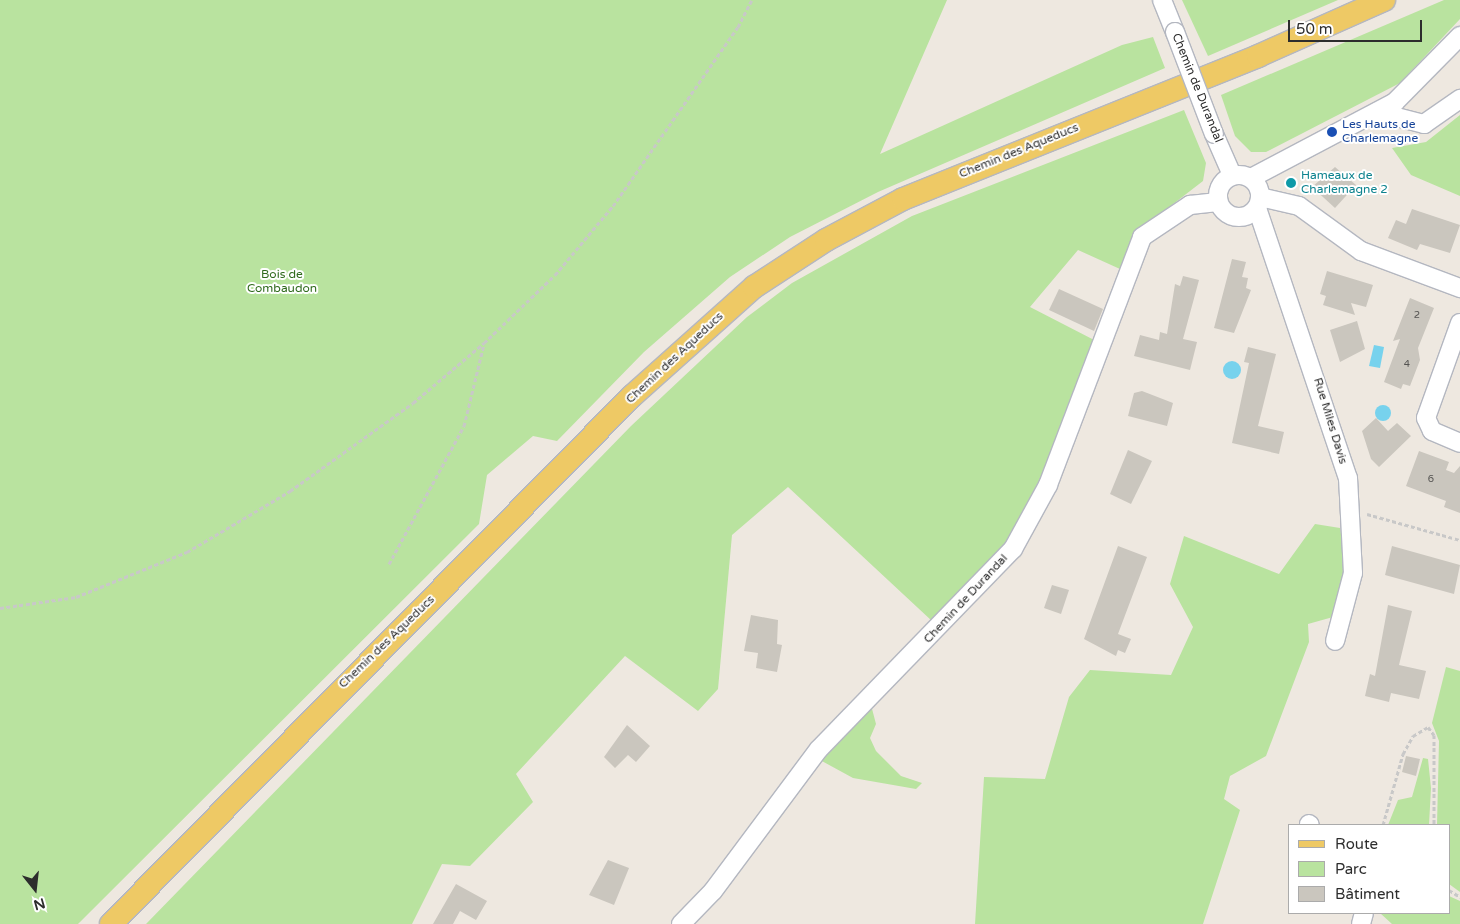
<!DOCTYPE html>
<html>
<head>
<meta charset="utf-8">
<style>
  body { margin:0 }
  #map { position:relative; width:1460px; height:924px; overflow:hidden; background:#eee8e0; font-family:"Varela Round",sans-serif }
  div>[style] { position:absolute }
  .green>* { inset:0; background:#b9e39f }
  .water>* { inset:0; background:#77d2ed }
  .round { border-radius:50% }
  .building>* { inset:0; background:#cac6be }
  .path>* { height:3px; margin-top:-1.5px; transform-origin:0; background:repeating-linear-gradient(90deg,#c8c8c8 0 4px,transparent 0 6.5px) }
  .roads { filter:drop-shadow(1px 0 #b4b7c0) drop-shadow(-1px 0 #b4b7c0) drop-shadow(0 1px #b4b7c0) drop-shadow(0 -1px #b4b7c0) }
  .minor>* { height:18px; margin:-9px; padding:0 9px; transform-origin:9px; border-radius:9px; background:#fff }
  .minor>.ring { margin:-9px; padding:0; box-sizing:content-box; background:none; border:18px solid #fff; border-radius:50% }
  .major>* { height:22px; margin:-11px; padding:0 11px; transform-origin:11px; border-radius:11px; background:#eec965 }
  .bridges { filter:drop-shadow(1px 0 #b4b7c0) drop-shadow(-1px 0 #b4b7c0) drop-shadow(0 1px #b4b7c0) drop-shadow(0 -1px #b4b7c0) }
  .minor-bridge>* { height:18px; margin:-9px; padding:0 9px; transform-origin:9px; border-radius:9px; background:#fff }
  .dots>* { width:14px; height:14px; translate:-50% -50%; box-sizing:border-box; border:2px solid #fff; border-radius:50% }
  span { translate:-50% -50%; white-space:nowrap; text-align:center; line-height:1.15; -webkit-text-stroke:4px #fff; paint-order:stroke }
  .number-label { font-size:10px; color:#545351 }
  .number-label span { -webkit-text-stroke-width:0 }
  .street-label { font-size:12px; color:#2d2d2d }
  .transit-label { font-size:12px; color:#164399 }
  .left { translate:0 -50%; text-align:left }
  .culture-label { font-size:12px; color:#0d838f }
  .park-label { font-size:12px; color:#306b1d }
  .legend { position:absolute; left:1288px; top:824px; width:162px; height:90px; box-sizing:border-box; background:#fff; border:1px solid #ababab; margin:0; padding:6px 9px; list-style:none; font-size:15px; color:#2d2d2d }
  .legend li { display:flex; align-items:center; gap:10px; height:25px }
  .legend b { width:25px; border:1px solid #ababab }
  .north { position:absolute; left:10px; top:864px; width:50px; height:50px; -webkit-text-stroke:4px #fff; paint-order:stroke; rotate:164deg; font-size:14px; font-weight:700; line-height:20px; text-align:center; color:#2d2d2d }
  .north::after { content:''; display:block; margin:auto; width:18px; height:22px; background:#2d2d2d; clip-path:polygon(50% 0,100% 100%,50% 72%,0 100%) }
  .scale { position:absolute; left:1288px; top:20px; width:134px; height:22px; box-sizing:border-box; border:2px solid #2d2d2d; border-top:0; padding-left:6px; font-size:15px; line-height:18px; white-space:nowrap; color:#2d2d2d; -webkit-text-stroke:4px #fff; paint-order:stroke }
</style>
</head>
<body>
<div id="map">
  <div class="green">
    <div style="clip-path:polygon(0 0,947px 0,880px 154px,1122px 45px,1153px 37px,1165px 68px,878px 192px,790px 237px,730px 277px,644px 352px,557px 441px,533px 436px,487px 475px,479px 524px,78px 924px,0 924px)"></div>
    <div style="clip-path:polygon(1182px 0,1338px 0,1208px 56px)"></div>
    <div style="clip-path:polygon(1444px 0,1460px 0,1460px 19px,1400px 83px,1266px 152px,1251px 152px,1235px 136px,1221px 95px)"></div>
    <div style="clip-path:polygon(1184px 110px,1206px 163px,1203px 181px,1133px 235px,1120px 269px,1078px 250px,1030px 307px,1098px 342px,1026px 514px,1008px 543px,932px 621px,788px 487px,732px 535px,718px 689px,698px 711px,625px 656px,516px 774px,533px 802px,470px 866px,442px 864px,412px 924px,146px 924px,631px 426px,747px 317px,792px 283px,912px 216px)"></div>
    <div style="clip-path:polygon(1460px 115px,1460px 196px,1411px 175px,1392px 148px,1426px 142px)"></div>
    <div style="clip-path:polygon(1315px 524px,1340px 528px,1348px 576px,1333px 617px,1308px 624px,1309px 642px,1266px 756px,1230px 776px,1224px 799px,1240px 810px,1203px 924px,975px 924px,984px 777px,1045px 779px,1069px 697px,1090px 670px,1171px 675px,1193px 627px,1170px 584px,1184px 536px,1279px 574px)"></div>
    <div style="clip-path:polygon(1446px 667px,1460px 671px,1460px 892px,1449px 884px,1449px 825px,1437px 825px,1439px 741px,1432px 723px)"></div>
    <div style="clip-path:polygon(871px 705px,876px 724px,870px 738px,876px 751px,901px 776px,922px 783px,916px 789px,853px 778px,820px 760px)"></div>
    <div style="clip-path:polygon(1423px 758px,1428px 759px,1431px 788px,1429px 825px,1388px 825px,1398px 800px,1412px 797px)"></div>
    <div style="clip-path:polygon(1449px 896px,1460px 901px,1460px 924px,1392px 924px,1380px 913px,1449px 913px)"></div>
  </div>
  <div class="water">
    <div style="clip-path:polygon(1374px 345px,1384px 347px,1380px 368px,1369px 366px)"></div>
    <div class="round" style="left:1223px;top:361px;width:18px;height:18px"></div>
    <div class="round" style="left:1375px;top:405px;width:16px;height:16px"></div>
  </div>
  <div class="building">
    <div style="clip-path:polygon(1335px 167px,1356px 185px,1335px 208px,1312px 187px)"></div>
    <div style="clip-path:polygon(1412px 209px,1460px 225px,1450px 253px,1420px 244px,1417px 250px,1388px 238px,1396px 220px,1406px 224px)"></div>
    <div style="clip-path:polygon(1232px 259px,1246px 262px,1242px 277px,1248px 278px,1246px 288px,1251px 290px,1234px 333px,1214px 328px)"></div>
    <div style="clip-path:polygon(1327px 271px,1373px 285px,1366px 307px,1351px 303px,1355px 315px,1323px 305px,1326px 296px,1320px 294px)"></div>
    <div style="clip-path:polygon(1183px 276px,1199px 280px,1183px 339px,1197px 342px,1190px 370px,1134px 356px,1140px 335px,1159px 340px,1160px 332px,1167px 334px,1175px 284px,1180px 286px)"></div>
    <div style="clip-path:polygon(1059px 289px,1103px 309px,1094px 331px,1049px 310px)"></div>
    <div style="clip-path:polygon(1410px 298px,1434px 308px,1418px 348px,1420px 360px,1410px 386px,1403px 384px,1401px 389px,1384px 382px,1400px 339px,1393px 341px)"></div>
    <div style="clip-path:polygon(1357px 321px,1365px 349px,1340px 362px,1330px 330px)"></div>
    <div style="clip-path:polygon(1248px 347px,1276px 354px,1258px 426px,1284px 432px,1279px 454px,1232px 443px,1249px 363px,1244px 362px)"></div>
    <div style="clip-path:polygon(1142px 391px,1173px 403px,1167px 426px,1128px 416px,1134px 393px)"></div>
    <div style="clip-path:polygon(1376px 418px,1388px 431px,1397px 423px,1411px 436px,1379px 467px,1371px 459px,1362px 431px)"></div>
    <div style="clip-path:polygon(1128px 450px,1152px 461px,1131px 504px,1110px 494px)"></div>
    <div style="clip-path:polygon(1419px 451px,1449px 462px,1446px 470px,1454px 473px,1460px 466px,1460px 513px,1444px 507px,1446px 501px,1406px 486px)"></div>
    <div style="clip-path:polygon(1118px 546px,1147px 557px,1118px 634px,1131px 639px,1125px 653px,1118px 650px,1116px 656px,1084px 639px)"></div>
    <div style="clip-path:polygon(1392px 546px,1460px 565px,1454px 594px,1385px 575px)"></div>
    <div style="clip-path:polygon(1052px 585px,1069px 590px,1061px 614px,1044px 608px)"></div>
    <div style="clip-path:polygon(1388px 605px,1412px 611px,1399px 665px,1426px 671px,1419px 699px,1391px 693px,1389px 702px,1365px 696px,1370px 674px,1375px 676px)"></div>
    <div style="clip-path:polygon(751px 615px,778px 620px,777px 644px,782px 645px,777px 672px,756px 668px,758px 653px,744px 651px)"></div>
    <div style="clip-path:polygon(627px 725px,650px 746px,636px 762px,628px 755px,615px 768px,604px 757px)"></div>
    <div style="clip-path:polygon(1406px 756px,1420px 759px,1416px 776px,1402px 772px)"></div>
    <div style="clip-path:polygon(608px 860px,629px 868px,614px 905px,589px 895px)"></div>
    <div style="clip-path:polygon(456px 884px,487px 901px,476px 920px,460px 911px,453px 924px,433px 924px)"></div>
  </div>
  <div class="path">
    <div style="left:1367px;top:514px;width:97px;rotate:15.6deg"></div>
    <div style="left:389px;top:564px;width:157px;rotate:-61.5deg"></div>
    <div style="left:464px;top:426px;width:84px;rotate:-76.3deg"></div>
    <div style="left:0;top:608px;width:77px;rotate:-8.2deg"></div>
    <div style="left:76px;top:597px;width:120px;rotate:-22.1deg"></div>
    <div style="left:187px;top:552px;width:120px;rotate:-30.6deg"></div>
    <div style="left:290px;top:491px;width:151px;rotate:-35.6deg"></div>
    <div style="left:413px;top:403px;width:93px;rotate:-40.2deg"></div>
    <div style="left:484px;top:343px;width:98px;rotate:-43.8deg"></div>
    <div style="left:555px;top:275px;width:90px;rotate:-50deg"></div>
    <div style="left:613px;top:206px;width:218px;rotate:-55.1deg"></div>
    <div style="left:738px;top:27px;width:30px;rotate:-63deg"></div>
    <div style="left:1383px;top:825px;width:74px;rotate:-74.3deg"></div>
    <div style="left:1403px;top:754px;width:21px;rotate:-61deg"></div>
    <div style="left:1413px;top:736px;width:17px;rotate:-31deg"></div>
    <div style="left:1428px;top:727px;width:10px;rotate:53deg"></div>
    <div style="left:1434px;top:735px;width:90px;rotate:90deg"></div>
    <div style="left:1449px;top:890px;width:13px;rotate:32deg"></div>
  </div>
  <div class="roads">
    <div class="minor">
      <div style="left:1162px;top:0;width:35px;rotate:68deg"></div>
      <div style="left:1377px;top:112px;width:49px;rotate:14.3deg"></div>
      <div style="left:1424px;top:124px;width:44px;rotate:-34.8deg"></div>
      <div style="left:1214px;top:134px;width:45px;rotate:66.3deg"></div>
      <div class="ring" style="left:1218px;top:175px;width:24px;height:24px"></div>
      <div style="left:1251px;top:178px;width:163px;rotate:-27.8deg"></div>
      <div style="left:1395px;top:102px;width:93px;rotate:-45.4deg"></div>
      <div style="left:1260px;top:197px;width:40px;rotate:13deg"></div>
      <div style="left:1299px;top:206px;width:77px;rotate:36deg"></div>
      <div style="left:1361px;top:251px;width:106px;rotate:20.5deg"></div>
      <div style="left:1257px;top:208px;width:285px;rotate:71.4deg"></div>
      <div style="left:1348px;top:478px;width:95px;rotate:87deg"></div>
      <div style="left:1353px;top:573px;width:70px;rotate:104.8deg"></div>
      <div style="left:1460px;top:323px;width:101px;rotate:109.7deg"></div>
      <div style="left:1426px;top:418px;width:14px;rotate:65deg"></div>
      <div style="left:1432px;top:431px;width:30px;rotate:23deg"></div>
      <div style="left:1309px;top:824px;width:1px;rotate:45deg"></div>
      <div style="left:681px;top:924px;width:46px;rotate:-45.9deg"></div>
      <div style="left:713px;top:891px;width:177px;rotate:-53.3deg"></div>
      <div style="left:819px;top:749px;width:279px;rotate:-45.9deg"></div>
      <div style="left:1013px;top:549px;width:73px;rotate:-61.3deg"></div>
      <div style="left:1048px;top:485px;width:265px;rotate:-69.2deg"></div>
      <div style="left:1142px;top:237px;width:58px;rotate:-33.7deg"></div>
      <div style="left:1190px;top:205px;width:28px;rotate:-6deg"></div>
      <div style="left:1361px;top:924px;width:11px;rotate:-75deg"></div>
    </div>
    <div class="major">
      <div style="left:111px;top:924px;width:742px;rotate:-45.38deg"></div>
      <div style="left:632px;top:396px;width:164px;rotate:-41.8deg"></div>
      <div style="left:754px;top:287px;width:86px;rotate:-33.1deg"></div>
      <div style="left:826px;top:240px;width:87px;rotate:-28deg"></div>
      <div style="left:903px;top:199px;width:383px;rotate:-21.9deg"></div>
      <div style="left:1258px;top:56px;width:138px;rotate:-24deg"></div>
    </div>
  </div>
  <div class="bridges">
    <div class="minor-bridge">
      <div style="left:1175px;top:32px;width:109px;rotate:69.1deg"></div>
    </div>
  </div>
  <div class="dots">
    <div style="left:1332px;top:132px;background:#1a4fb4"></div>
    <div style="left:1291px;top:183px;background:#0f9aa8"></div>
  </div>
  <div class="number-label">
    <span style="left:1417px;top:316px">2</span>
    <span style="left:1407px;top:365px">4</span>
    <span style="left:1431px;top:480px">6</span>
  </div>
  <div class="street-label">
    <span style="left:1197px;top:88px;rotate:68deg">Chemin de Durandal</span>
    <span style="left:1019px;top:151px;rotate:-22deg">Chemin des Aqueducs</span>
    <span style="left:675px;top:358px;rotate:-43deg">Chemin des Aqueducs</span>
    <span style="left:1330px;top:421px;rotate:73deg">Rue Miles Davis</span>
    <span style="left:966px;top:599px;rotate:-47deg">Chemin de Durandal</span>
    <span style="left:387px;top:642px;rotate:-44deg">Chemin des Aqueducs</span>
  </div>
  <div class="transit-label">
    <span class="left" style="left:1342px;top:132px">Les Hauts de<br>Charlemagne</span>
  </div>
  <div class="culture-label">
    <span class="left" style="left:1301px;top:183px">Hameaux de<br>Charlemagne 2</span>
  </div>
  <div class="park-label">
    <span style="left:282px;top:282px">Bois de<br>Combaudon</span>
  </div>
  <ul class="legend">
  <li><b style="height:6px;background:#eec965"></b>Route</li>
  <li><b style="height:14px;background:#b9e39f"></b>Parc</li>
  <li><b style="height:14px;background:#cac6be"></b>Bâtiment</li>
  </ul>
  <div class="north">N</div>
  <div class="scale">50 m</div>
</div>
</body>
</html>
